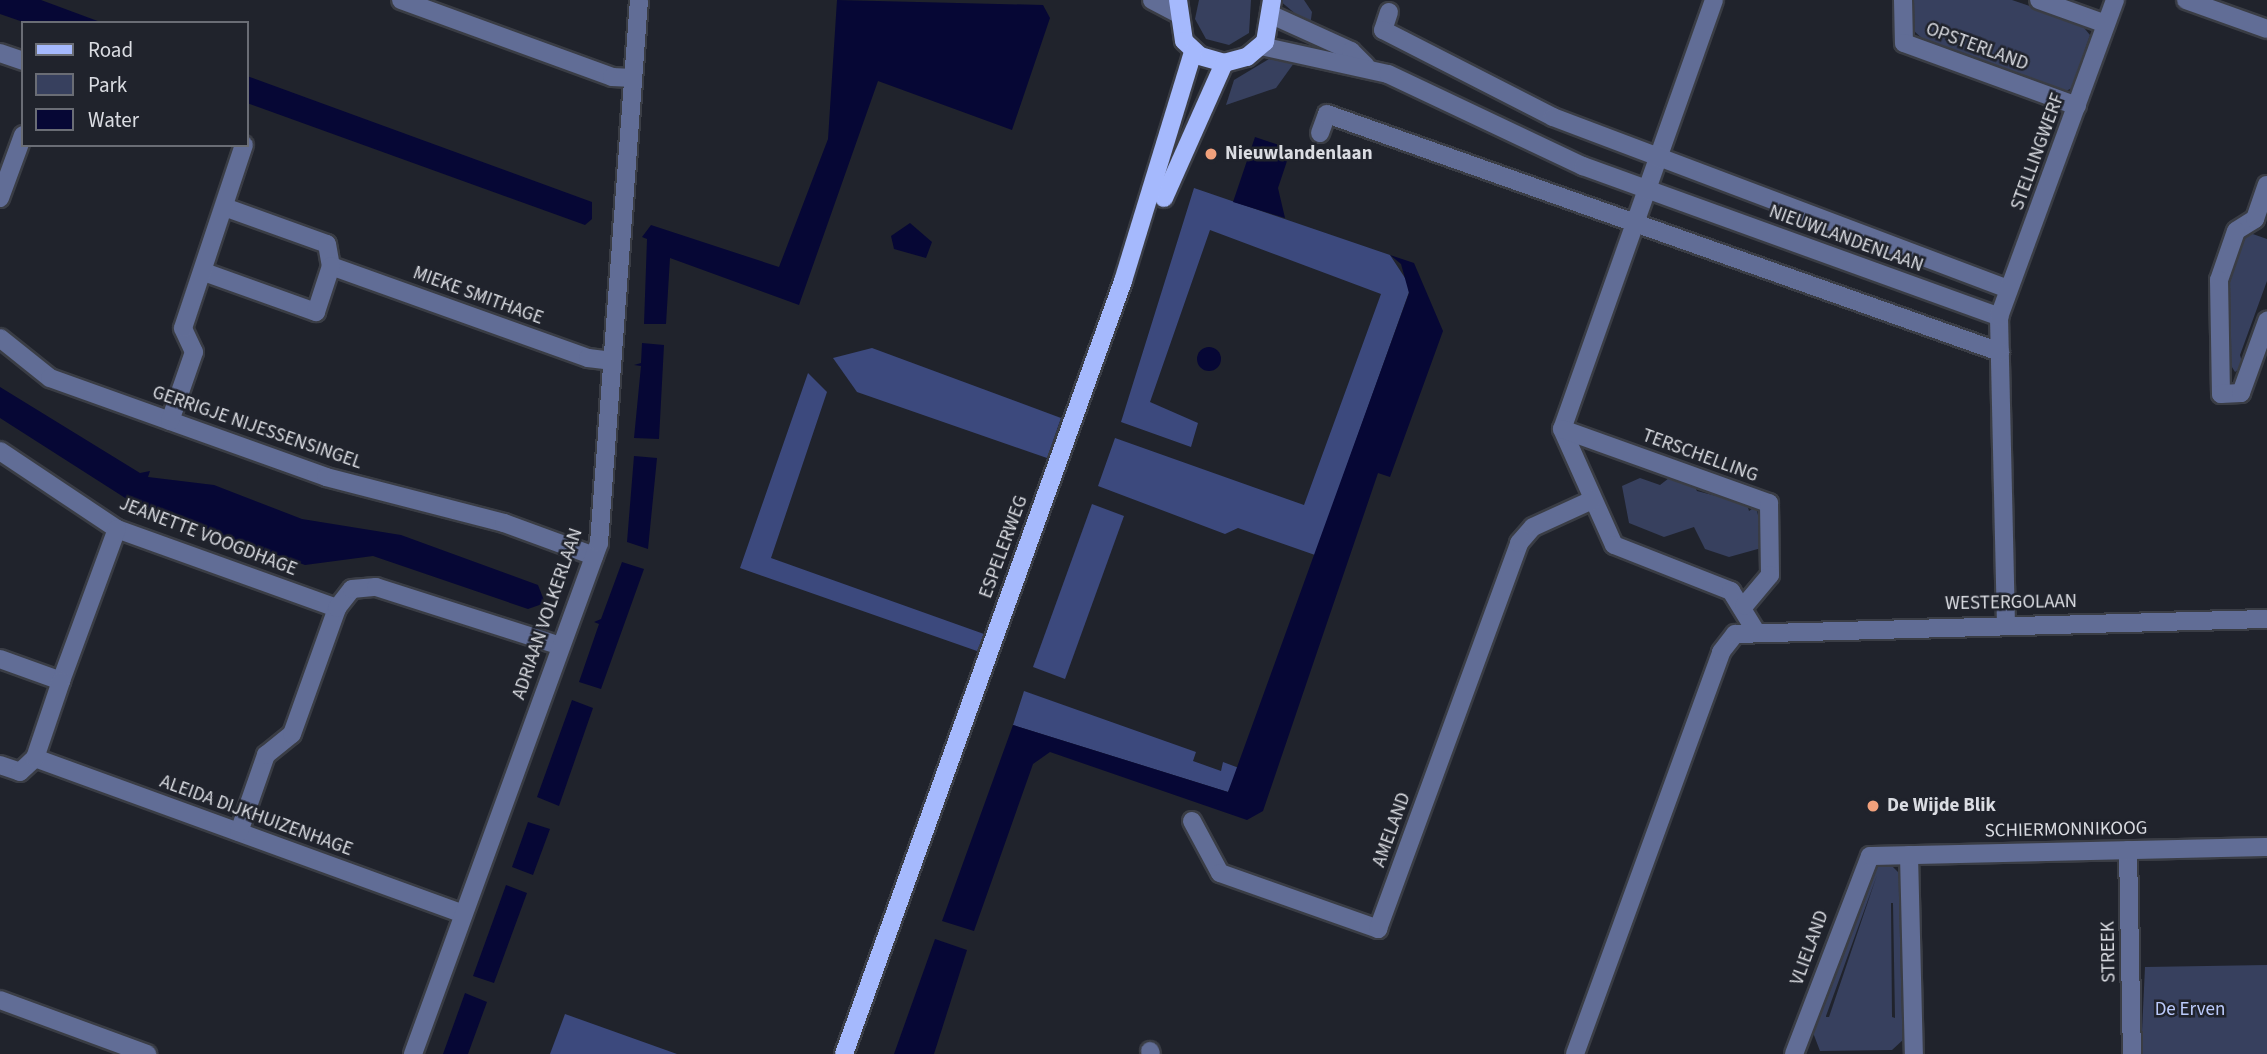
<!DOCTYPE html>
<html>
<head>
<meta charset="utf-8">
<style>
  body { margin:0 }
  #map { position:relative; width:2267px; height:1054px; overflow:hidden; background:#20232c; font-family:"Source Sans 3",sans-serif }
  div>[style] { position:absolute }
  .green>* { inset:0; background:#37405e }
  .forest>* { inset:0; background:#3c497d }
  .water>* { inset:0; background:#060735 }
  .round { border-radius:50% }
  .roads { filter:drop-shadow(2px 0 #3a3d45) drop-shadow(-2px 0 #3a3d45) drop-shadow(0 2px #3a3d45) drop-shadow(0 -2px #3a3d45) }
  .minor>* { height:18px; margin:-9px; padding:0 9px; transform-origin:9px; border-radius:9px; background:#616d96 }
  .major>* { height:18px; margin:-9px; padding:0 9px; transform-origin:9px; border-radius:9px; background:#a5b9fd }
  .dots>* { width:19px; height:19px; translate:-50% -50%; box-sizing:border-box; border:4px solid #20232c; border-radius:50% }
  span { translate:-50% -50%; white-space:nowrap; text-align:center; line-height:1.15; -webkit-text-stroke:5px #20232c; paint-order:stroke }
  .street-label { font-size:19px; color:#dadce2 }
  .poi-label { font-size:19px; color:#dadce2; font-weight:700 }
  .left { translate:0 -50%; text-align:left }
  .park-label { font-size:19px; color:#bccbfc }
  .legend { position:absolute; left:21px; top:21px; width:228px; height:126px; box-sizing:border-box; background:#20232c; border:2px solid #6a6d75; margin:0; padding:9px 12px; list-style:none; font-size:21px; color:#dadce2 }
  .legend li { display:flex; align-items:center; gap:14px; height:35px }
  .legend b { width:35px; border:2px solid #6a6d75 }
</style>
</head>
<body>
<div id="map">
  <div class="green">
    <div style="clip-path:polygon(1199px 0,1251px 0,1249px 33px,1229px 45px,1206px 39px,1195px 19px)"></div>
    <div style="clip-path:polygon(1279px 0,1304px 0,1312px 12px,1310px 26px)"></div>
    <div style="clip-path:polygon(1913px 0,2012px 0,2080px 23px,2090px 35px,2072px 88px,2062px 93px,1925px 41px,1914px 31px)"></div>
    <div style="clip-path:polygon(1269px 59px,1294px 63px,1276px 88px,1226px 105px,1234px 80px)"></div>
    <div style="clip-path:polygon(2247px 232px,2267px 239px,2267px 281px,2240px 355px,2243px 366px,2235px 372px,2227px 359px,2226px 280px)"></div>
    <div style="clip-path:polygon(1673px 475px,1692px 482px,1697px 491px,1747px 504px,1749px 511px,1756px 506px,1765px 547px,1729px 557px,1705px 549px,1694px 527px,1664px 537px,1629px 523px,1622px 486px,1640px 478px,1660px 485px)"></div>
    <div style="clip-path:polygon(evenodd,1891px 865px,1901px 875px,1905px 1038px,1892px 1050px,1820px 1051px,1812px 1030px,1874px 867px,1891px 865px,1877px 875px,1829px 1017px,1826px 1017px,1826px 1016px,1877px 875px,1891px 865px,1891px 903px,1893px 903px,1895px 1018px,1892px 1017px,1891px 903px)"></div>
    <div style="clip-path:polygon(2267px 965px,2267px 1054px,2141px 1054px,2145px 967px)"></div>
  </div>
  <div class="forest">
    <div style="clip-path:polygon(1194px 188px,1390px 255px,1407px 281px,1409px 292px,1315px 555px,1238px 528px,1225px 534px,1098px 486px,1115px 438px,1304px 505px,1381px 294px,1210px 230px,1150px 402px,1198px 423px,1191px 447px,1121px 422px)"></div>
    <div style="clip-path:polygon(872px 348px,1061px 418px,1047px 458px,857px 392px,833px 358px)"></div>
    <div style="clip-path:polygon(808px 373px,827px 392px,771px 558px,984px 634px,977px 651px,740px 568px)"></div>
    <div style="clip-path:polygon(1092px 504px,1124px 516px,1065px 679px,1033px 667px)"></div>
    <div style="clip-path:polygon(1024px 691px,1196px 752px,1193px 761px,1221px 771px,1223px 762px,1239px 768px,1228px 792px,1013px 725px)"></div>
    <div style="clip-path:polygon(565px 1014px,677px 1054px,550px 1054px)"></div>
  </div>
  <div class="water">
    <div style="clip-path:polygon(0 0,41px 0,103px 23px,26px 23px,0 14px)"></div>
    <div style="clip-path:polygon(837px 0,1043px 5px,1050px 18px,1012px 130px,878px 81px,799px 305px,670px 258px,666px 324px,644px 324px,647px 239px,642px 237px,651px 225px,779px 267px,828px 139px)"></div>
    <div style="clip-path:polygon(247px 76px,592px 202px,592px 219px,585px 225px,247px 103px)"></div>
    <div style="clip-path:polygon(1255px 137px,1291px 149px,1278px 188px,1285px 218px,1233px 202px)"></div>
    <div style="clip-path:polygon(910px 223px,932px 242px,926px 258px,894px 249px,891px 236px)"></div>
    <div style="clip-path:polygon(1390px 255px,1414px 263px,1443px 331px,1390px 477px,1378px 473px,1263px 811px,1247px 820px,1050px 752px,1033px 764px,974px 931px,942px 921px,1013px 725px,1228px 792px,1409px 293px,1401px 264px)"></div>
    <div style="clip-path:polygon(642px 343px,664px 345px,659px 439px,634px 438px,641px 366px,634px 365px,641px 363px)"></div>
    <div class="round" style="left:1197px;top:347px;width:24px;height:24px"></div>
    <div style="clip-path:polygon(0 387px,140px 473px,150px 471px,148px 477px,214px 485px,302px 519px,401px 535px,538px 585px,545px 603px,528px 609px,373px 556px,305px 565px,133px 503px,0 418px)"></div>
    <div style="clip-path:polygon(634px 456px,657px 458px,648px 549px,627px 542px)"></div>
    <div style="clip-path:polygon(622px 562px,644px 569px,601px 689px,579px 682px,599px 624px,594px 622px,601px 619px)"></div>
    <div style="clip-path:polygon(572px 700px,593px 708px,559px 806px,537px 797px)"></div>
    <div style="clip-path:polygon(528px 822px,550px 829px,533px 875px,512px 867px)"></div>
    <div style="clip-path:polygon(506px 885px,527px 893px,494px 983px,473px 976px)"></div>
    <div style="clip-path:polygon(935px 939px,967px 950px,934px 1054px,894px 1054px)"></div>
    <div style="clip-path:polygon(465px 993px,487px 1002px,468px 1054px,443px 1054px)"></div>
  </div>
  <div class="roads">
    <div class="minor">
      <div style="left:401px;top:0;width:225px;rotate:20deg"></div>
      <div style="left:612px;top:77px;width:21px;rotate:3deg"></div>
      <div style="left:1152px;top:0;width:27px;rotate:28deg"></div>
      <div style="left:1714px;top:0;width:455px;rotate:109.5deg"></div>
      <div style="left:1562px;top:429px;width:127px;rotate:65.9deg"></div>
      <div style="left:1614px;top:545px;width:126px;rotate:21.5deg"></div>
      <div style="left:1731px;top:591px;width:46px;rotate:58.4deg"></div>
      <div style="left:1903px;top:0;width:43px;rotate:88.7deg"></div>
      <div style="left:1904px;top:43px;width:184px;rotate:20deg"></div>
      <div style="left:2039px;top:0;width:71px;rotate:19.7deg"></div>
      <div style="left:2186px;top:0;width:86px;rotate:19.7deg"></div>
      <div style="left:1389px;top:12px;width:19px;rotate:108deg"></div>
      <div style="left:1383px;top:30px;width:191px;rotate:27.1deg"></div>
      <div style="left:1553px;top:117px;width:487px;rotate:20.7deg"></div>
      <div style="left:1274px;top:16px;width:85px;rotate:24.4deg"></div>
      <div style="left:1351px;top:51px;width:21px;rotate:45deg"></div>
      <div style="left:1261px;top:46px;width:130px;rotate:12.4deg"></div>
      <div style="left:1388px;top:74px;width:216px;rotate:25.3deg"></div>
      <div style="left:1583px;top:166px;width:443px;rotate:19.9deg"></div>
      <div style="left:1999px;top:317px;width:308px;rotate:88.7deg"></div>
      <div style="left:0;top:53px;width:24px;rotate:19deg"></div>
      <div style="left:1320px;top:133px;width:20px;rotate:-70deg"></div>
      <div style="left:1327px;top:114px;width:714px;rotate:19.48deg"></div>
      <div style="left:0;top:198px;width:67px;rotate:-69.9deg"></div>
      <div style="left:227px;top:208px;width:106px;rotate:19.8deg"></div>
      <div style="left:327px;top:244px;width:22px;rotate:80deg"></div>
      <div style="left:331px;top:266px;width:273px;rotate:19.7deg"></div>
      <div style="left:588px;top:358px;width:23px;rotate:7deg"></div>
      <div style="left:2255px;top:219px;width:22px;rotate:148deg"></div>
      <div style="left:2236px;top:231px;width:52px;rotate:109.1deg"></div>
      <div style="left:2219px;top:280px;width:114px;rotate:89deg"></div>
      <div style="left:2221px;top:394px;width:20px;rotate:-3deg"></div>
      <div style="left:2241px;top:393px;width:77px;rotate:-70.1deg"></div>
      <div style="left:2255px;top:219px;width:36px;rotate:-71deg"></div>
      <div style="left:204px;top:272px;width:119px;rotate:19.7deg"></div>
      <div style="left:316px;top:312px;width:48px;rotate:-71.9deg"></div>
      <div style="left:1999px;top:317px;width:338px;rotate:-69.9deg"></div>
      <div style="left:0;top:338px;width:64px;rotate:38.7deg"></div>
      <div style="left:50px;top:378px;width:293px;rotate:19.7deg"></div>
      <div style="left:326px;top:477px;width:184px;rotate:14.5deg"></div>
      <div style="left:504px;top:523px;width:96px;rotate:20.1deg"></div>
      <div style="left:170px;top:421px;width:73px;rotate:-70.8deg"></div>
      <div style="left:194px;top:352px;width:26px;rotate:-115deg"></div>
      <div style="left:183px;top:328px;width:193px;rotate:-71.6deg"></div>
      <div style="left:1562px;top:429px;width:220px;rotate:19.7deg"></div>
      <div style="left:1769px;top:503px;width:72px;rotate:89.2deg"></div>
      <div style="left:1770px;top:575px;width:40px;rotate:130deg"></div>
      <div style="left:0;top:451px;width:141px;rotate:33.7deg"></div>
      <div style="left:117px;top:529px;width:234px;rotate:19.8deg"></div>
      <div style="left:0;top:659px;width:65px;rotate:19.8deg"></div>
      <div style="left:61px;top:681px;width:162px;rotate:-69.8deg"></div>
      <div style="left:35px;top:758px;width:456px;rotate:20deg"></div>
      <div style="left:0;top:765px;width:21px;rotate:19deg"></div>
      <div style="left:20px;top:772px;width:21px;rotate:-43deg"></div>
      <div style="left:35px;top:758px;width:81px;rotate:-71.3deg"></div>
      <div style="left:1192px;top:821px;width:59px;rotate:61.7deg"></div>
      <div style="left:1220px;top:873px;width:168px;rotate:19.5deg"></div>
      <div style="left:1378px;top:929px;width:411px;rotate:-69.9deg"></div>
      <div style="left:1519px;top:543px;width:21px;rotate:-49deg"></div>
      <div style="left:1533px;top:527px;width:65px;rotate:-24.6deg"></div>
      <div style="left:239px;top:832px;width:82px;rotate:-70.7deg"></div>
      <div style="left:266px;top:755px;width:33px;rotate:-39deg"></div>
      <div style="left:292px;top:734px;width:134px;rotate:-70.3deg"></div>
      <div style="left:337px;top:608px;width:24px;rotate:-52deg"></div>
      <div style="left:352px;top:589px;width:24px;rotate:-5deg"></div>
      <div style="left:376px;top:587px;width:194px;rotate:17.7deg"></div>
      <div style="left:2128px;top:850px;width:204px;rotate:88.9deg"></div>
      <div style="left:1909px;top:855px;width:199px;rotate:88.6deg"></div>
      <div style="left:0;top:1000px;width:157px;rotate:20.2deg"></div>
      <div style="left:1150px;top:1051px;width:3px;rotate:72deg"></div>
      <div style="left:413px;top:1054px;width:544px;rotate:-70deg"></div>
      <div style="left:599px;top:543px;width:544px;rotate:-85.79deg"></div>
      <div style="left:1575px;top:1054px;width:428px;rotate:-70deg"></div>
      <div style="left:1721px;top:652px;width:23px;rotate:-52deg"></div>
      <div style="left:1735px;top:634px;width:532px;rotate:-1.62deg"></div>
      <div style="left:1794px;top:1054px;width:212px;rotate:-69deg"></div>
      <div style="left:1870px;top:856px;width:397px;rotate:-1.3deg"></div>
    </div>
    <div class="major">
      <div style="left:1178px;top:0;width:41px;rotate:81.7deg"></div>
      <div style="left:1184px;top:41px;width:22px;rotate:43deg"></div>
      <div style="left:1200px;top:56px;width:25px;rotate:16deg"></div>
      <div style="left:1224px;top:63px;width:24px;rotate:-15deg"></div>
      <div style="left:1247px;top:57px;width:23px;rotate:-40deg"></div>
      <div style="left:1265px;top:42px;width:43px;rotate:-80.5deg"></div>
      <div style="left:1164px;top:198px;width:148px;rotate:-66deg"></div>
      <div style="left:844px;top:1054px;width:822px;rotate:-70.15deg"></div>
      <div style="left:1123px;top:281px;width:239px;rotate:-73deg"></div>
    </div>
  </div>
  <div class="dots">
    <div style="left:1211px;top:154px;background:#f1a17c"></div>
    <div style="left:1873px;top:806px;background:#f1a17c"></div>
  </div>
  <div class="street-label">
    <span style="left:1977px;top:47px;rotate:20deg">OPSTERLAND</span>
    <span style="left:2038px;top:152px;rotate:-70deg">STELLINGWERF</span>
    <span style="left:1846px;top:239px;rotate:20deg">NIEUWLANDENLAAN</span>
    <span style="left:478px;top:296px;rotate:20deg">MIEKE SMITHAGE</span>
    <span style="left:257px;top:428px;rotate:19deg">GERRIGJE NIJESSENSINGEL</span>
    <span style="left:1700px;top:456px;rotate:20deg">TERSCHELLING</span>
    <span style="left:208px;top:537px;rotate:21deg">JEANETTE VOOGDHAGE</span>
    <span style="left:1004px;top:547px;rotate:-70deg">ESPELERWEG</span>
    <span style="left:2011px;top:603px;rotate:-1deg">WESTERGOLAAN</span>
    <span style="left:548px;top:614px;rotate:-71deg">ADRIAAN VOLKERLAAN</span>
    <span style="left:256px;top:816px;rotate:20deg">ALEIDA DIJKHUIZENHAGE</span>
    <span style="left:1392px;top:830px;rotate:-70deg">AMELAND</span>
    <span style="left:2066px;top:830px;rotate:-1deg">SCHIERMONNIKOOG</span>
    <span style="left:1810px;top:948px;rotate:-70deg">VLIELAND</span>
    <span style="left:2109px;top:952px;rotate:-91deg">STREEK</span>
  </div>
  <div class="poi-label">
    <span class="left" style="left:1225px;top:154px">Nieuwlandenlaan</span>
    <span class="left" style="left:1887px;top:806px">De Wijde Blik</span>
  </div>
  <div class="park-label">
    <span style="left:2190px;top:1010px">De Erven</span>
  </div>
  <ul class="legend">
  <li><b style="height:9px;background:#a5b9fd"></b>Road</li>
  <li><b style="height:19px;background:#37405e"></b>Park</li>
  <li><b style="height:19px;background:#060735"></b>Water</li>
  </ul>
</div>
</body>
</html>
